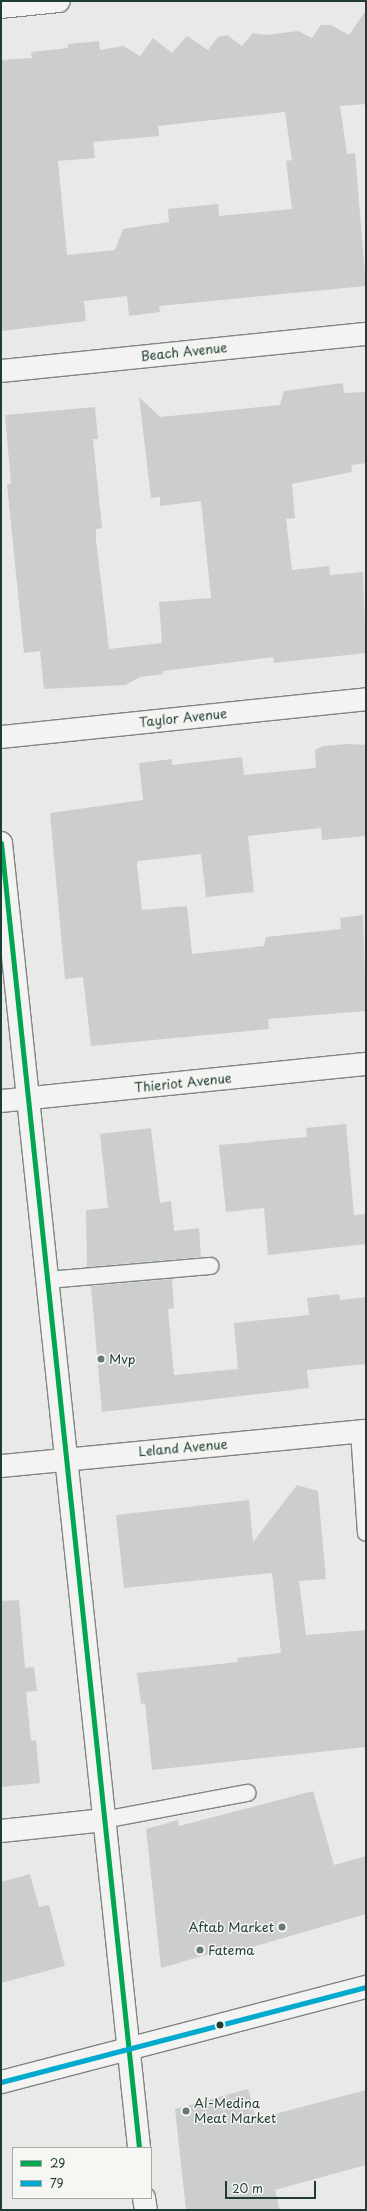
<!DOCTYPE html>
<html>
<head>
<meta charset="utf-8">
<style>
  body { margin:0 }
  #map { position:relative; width:367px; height:2211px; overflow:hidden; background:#e9eae8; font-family:"Playpen Sans",sans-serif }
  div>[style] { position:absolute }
  .building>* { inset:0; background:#cbcecc }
  .roads { filter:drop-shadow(1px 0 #7f8583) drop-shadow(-1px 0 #7f8583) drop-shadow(0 1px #7f8583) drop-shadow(0 -1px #7f8583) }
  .service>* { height:16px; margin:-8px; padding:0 8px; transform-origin:8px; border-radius:8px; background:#f3f3f1 }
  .minor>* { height:22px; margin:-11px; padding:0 11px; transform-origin:11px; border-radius:11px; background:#f3f3f1 }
  .secondary>* { height:22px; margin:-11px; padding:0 11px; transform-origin:11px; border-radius:11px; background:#f3f3f1 }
  .bus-1>* { height:5px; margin:-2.5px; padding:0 2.5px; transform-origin:2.5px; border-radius:2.5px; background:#00a651 }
  .bus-2>* { height:5px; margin:-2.5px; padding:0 2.5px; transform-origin:2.5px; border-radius:2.5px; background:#00a9ce }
  .dots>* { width:11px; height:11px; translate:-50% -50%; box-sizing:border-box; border:2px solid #f6f6f2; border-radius:50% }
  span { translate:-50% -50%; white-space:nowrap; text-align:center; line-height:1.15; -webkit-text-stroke:3px #f6f6f2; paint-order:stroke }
  .street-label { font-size:13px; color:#1f3d34 }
  .poi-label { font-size:13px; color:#1f3d34 }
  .left { translate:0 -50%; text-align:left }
  .right { translate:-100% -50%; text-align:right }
  .frame { position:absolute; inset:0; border:2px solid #1f3d34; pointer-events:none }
  .legend { position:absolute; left:12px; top:2147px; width:140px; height:52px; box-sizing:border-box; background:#f6f6f2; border:1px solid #a0aca6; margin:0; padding:5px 7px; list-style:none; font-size:12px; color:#1f3d34 }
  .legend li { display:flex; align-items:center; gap:8px; height:20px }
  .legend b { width:20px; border:1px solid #a0aca6 }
  .scale { position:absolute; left:225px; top:2181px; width:91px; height:18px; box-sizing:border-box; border:2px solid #1f3d34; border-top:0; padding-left:5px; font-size:12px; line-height:14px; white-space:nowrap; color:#1f3d34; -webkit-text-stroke:3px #f6f6f2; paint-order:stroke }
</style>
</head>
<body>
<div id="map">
  <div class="building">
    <div style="clip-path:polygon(evenodd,366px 10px,366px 104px,340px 106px,347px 154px,355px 153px,366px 286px,159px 306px,160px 312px,129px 316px,127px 296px,84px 301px,86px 321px,1px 331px,1px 60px,32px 58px,31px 52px,68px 48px,68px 44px,99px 41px,100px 50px,123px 46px,140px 56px,153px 38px,172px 53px,187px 36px,208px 50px,218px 37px,227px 35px,242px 46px,253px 33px,266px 35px,298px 31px,312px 38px,321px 25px,331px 25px,349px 35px,366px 10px,285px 112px,292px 160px,286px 161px,292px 209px,219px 216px,218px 204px,168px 209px,169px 222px,123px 229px,115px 250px,67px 255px,58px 161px,95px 158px,93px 142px,159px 136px,158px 126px,285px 112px)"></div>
    <div style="clip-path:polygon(343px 383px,344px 393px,366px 392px,366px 463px,351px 465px,352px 472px,292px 484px,295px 518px,286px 519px,292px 570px,329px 566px,330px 575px,363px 572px,366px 653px,274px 663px,273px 657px,163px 671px,163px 674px,140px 677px,125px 685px,44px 689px,40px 651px,24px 653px,7px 484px,11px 484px,5px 415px,95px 407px,98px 439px,93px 439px,102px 528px,96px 529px,96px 540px,109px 649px,162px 643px,159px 602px,211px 598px,201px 501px,160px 506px,160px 497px,151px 498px,139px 397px,160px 417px,280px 405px,284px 391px)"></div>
    <div style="clip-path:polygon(348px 744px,366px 745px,366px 836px,322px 840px,321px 828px,248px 836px,254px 892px,206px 897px,201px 854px,138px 861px,137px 864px,142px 910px,187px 906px,192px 954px,264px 946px,266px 937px,341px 929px,340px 918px,363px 915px,366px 1011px,268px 1019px,269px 1029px,91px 1046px,83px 977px,65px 979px,50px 813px,143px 800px,139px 763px,172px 759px,172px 765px,242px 757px,244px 775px,316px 768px,315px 750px,323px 746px)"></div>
    <div style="clip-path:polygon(346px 1124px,354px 1215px,366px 1214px,366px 1244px,268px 1255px,264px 1208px,226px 1212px,219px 1145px,307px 1137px,306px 1128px)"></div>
    <div style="clip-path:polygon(151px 1128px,160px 1203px,171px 1201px,174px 1231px,199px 1228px,201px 1257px,87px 1267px,86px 1210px,108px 1208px,100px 1134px)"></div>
    <div style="clip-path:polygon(172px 1279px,174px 1308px,168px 1309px,174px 1375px,238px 1369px,234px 1323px,309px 1315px,307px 1298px,339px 1294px,340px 1300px,366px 1297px,366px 1364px,307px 1370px,309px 1388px,102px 1412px,91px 1286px)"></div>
    <div style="clip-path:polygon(297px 1485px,318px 1491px,326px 1579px,299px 1581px,306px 1635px,366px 1630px,366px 1747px,152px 1770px,145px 1703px,141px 1704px,137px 1673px,238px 1662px,237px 1658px,281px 1653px,272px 1573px,124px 1588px,116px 1515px,249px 1500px,253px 1542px)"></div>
    <div style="clip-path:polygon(19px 1600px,25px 1668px,34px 1667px,37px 1691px,26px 1692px,31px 1741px,36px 1740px,40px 1783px,1px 1787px,1px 1601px)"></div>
    <div style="clip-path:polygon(313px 1791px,334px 1865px,366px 1856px,366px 1914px,218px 1957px,216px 1952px,161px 1968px,146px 1829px,178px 1820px,179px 1826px)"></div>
    <div style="clip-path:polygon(30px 1874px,39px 1907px,49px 1905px,65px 1966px,1px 1983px,1px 1882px)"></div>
    <div style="clip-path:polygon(248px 2089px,256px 2119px,366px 2090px,366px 2165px,275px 2190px,280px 2210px,186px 2210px,175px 2109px)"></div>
  </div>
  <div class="roads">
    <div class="service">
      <div style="left:47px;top:1280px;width:164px;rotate:-4.9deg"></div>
      <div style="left:359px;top:1431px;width:102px;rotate:86.1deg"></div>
      <div style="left:104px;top:1820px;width:146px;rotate:-10.7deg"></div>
    </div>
    <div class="minor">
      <div style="left:1px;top:7px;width:58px;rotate:-5.9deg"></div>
      <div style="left:1px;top:371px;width:367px;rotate:-5.8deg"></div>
      <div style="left:1px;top:737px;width:367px;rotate:-5.9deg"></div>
      <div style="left:1px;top:843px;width:1312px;rotate:83.96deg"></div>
      <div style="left:1px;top:1101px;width:367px;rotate:-5.8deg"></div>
      <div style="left:1px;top:1466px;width:367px;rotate:-5.5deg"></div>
      <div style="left:1px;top:1831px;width:104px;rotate:-6.1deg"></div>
      <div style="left:144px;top:2198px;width:12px;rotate:81deg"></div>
    </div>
    <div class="secondary">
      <div style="left:1px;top:2082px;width:377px;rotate:-14.6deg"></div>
    </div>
  </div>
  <div class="bus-1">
    <div style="left:1px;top:843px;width:1312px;rotate:83.96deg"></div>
  </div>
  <div class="bus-2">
    <div style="left:1px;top:2082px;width:377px;rotate:-14.6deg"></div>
  </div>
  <div class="dots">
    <div style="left:101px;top:1359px;background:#667a73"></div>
    <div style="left:282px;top:1927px;background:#667a73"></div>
    <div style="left:200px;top:1950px;background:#667a73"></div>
    <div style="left:220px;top:2025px;background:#1f3d34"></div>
    <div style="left:186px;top:2111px;background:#667a73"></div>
  </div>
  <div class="street-label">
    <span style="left:184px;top:352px;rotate:-6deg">Beach Avenue</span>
    <span style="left:183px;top:718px;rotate:-6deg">Taylor Avenue</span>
    <span style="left:183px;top:1083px;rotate:-6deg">Thieriot Avenue</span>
    <span style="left:183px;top:1448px;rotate:-5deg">Leland Avenue</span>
  </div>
  <div class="poi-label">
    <span class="left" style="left:109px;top:1359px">Mvp</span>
    <span class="right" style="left:274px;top:1927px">Aftab Market</span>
    <span class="left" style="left:208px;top:1950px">Fatema</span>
    <span class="left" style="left:194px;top:2111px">Al-Medina<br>Meat Market</span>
  </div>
  <div class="frame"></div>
  <ul class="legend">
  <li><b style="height:5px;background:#00a651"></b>29</li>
  <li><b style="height:5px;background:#00a9ce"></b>79</li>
  </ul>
  <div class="scale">20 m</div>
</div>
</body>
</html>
